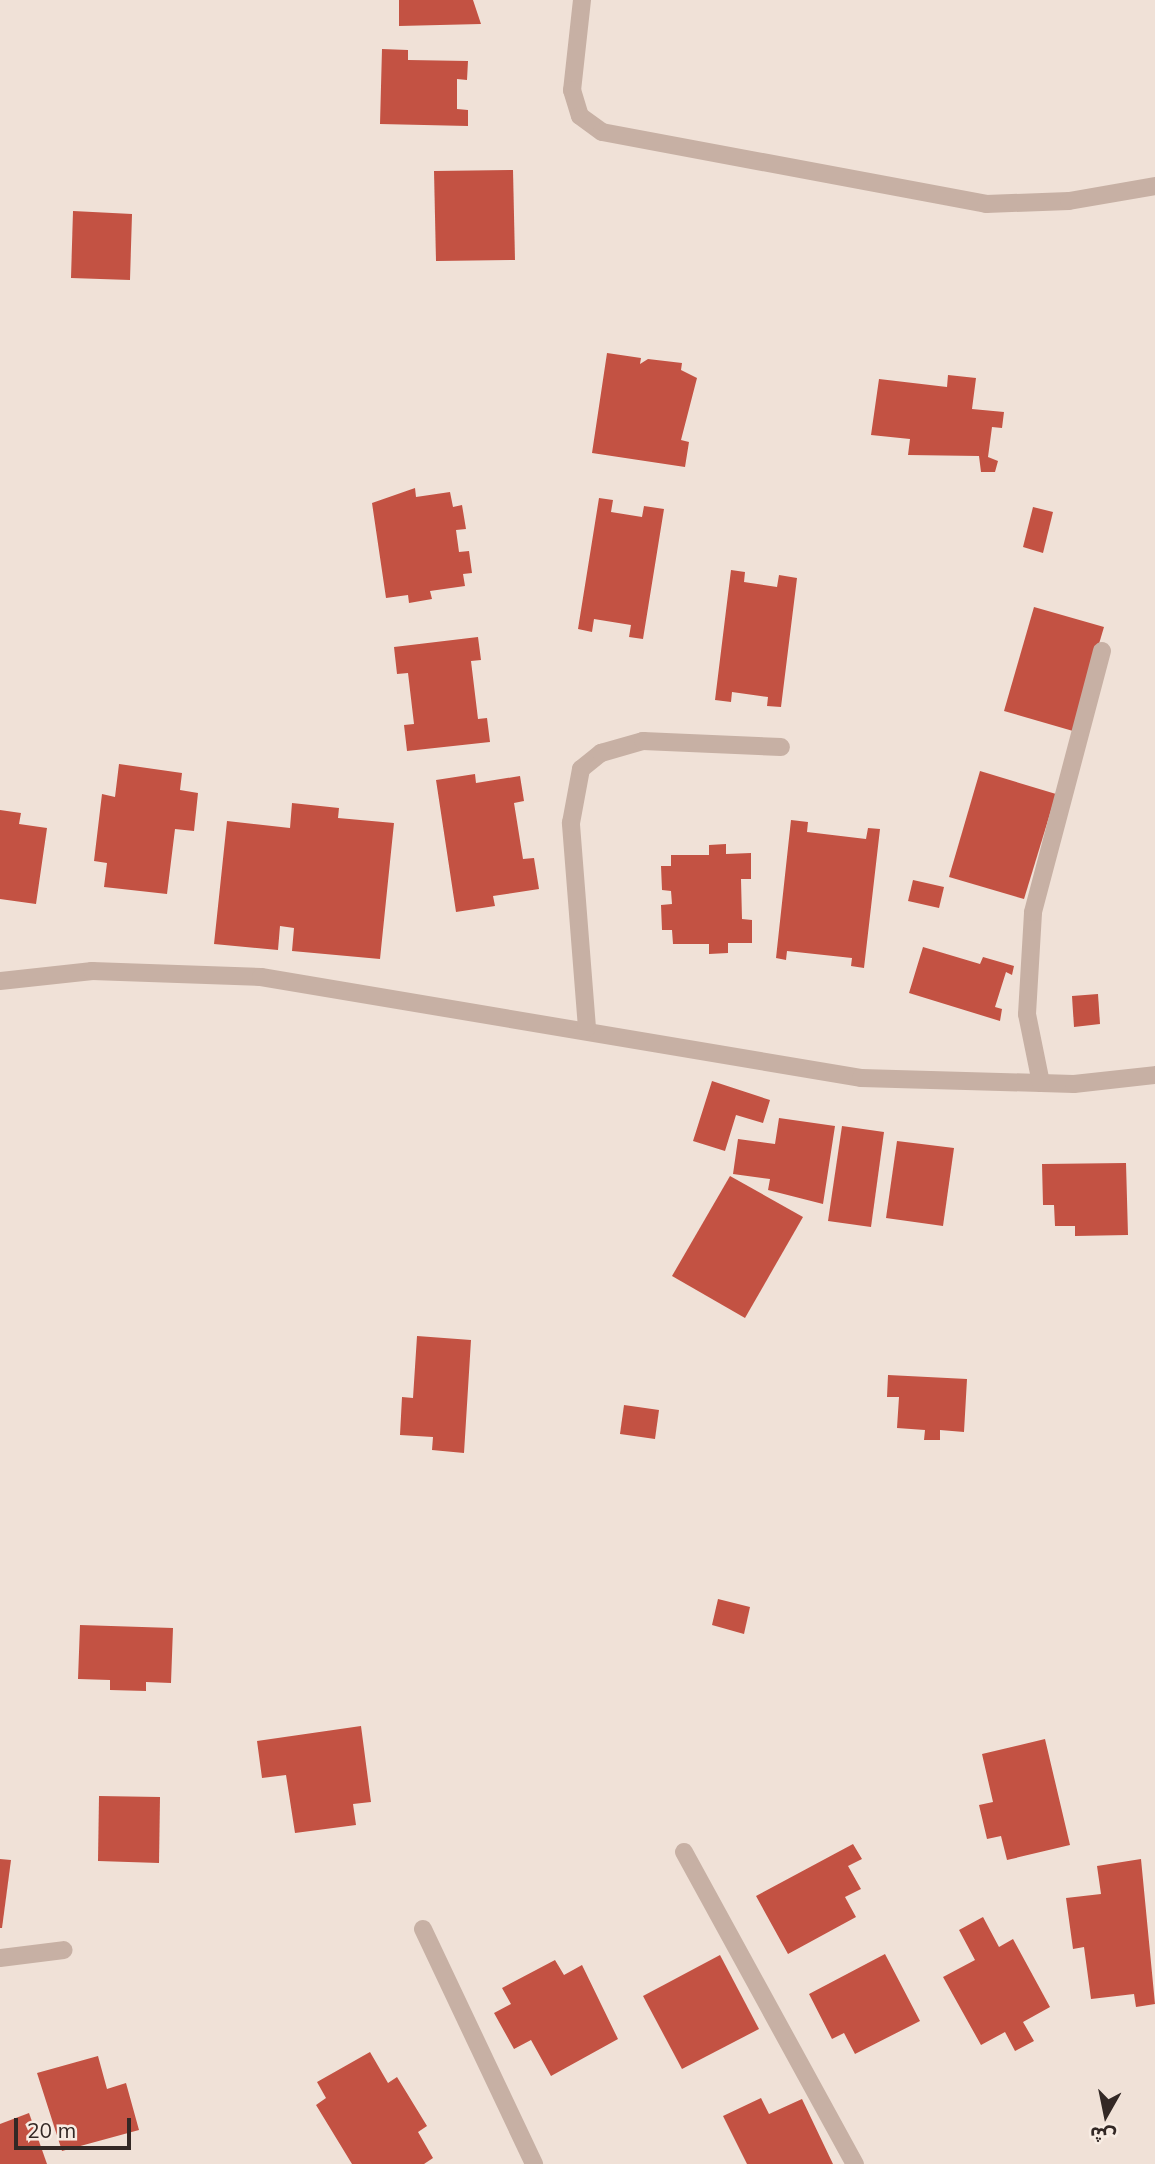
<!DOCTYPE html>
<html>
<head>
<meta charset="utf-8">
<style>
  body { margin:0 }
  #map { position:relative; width:1155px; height:2164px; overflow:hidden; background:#f0e1d7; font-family:Mulish,"Noto Sans Arabic",sans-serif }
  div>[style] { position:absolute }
  .building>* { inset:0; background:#c35243 }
  .minor>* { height:18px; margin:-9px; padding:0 9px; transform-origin:9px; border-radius:9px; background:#c7b0a4 }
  span { translate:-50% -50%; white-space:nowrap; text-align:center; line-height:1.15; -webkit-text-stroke:5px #f8ece3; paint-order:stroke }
  .north { position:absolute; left:1071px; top:2080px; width:70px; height:70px; -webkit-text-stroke:5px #f8ece3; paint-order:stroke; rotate:189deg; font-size:19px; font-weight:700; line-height:28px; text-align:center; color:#332825 }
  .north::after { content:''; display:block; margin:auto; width:24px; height:32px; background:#332825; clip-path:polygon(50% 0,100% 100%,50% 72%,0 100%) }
  .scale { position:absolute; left:14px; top:2118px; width:117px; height:32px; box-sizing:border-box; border:4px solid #332825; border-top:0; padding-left:9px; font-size:21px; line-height:24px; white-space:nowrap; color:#332825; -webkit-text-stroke:5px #f8ece3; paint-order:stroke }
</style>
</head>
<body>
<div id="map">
  <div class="building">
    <div style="clip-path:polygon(399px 0,473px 0,481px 24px,399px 26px)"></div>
    <div style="clip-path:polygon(382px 49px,408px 50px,408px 60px,468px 61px,467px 80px,457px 79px,457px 109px,468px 110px,468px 126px,380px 124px)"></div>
    <div style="clip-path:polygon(513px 170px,515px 260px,436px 261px,434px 171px)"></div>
    <div style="clip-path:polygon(73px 211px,132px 214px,130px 280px,71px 278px)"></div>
    <div style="clip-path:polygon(607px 353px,641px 358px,640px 364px,648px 359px,682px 363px,681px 370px,697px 378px,681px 440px,689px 442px,685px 467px,592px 453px)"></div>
    <div style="clip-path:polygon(948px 375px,976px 378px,972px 409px,1004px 412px,1002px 428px,992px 427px,988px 457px,998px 461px,995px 472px,981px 472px,979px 456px,908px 455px,910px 439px,871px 435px,879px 379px,947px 387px)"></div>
    <div style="clip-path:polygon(415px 488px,416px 497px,450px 492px,453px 507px,462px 505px,466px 529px,456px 530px,459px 552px,469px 551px,472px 573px,463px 574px,465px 586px,430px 591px,432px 599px,409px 603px,408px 595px,386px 598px,372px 503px)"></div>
    <div style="clip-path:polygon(599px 498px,613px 500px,611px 512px,642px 517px,644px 506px,664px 509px,643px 639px,629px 637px,631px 625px,594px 619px,592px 632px,578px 629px)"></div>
    <div style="clip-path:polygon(1033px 507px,1053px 512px,1043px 553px,1023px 547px)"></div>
    <div style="clip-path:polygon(731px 570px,745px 572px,744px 582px,777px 587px,779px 575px,797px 578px,781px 707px,767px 706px,768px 697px,732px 692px,731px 702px,715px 700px)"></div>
    <div style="clip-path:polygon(1034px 607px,1104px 627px,1073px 731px,1004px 711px)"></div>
    <div style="clip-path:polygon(478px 637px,481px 660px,471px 661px,478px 719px,487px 718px,490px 742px,407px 751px,404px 725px,414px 724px,408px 673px,397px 674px,394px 647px)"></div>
    <div style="clip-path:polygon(119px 764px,182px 773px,180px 790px,198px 793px,194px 831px,175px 829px,167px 894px,104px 887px,107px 863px,94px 861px,102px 794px,115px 797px)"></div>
    <div style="clip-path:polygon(980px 771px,1056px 794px,1024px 899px,949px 877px)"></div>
    <div style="clip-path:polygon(475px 774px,476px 783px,520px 776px,524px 801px,514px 803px,523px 859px,534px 858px,539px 889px,493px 896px,495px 906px,456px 912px,436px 780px)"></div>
    <div style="clip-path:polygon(292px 803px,339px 808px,338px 818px,394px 823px,380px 959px,292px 951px,294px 928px,280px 926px,278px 950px,214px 944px,227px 821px,290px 828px)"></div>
    <div style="clip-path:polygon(0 810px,21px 813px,19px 824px,47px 828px,36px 904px,0 899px)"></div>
    <div style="clip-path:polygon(791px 820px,808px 822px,807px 832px,866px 839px,868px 828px,880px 829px,864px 968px,851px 966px,852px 958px,787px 951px,786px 960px,776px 958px)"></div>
    <div style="clip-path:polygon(726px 844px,726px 854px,751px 853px,751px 879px,741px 879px,742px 919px,752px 920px,752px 943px,728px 943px,728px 953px,709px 954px,709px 944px,673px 944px,672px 930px,662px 930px,661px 905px,672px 904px,671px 891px,662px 890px,661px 866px,671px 866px,671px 855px,709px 855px,709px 845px)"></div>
    <div style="clip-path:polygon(913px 880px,944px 887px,939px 908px,908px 901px)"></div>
    <div style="clip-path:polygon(923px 947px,980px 964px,983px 957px,1014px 966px,1012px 975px,1006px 972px,995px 1007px,1002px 1009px,1000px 1021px,909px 993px)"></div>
    <div style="clip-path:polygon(1098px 994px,1100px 1024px,1074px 1027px,1072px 996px)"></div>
    <div style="clip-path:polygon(712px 1081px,770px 1100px,763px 1123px,736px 1115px,725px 1151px,693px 1141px)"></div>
    <div style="clip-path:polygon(779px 1118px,835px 1126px,823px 1204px,768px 1190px,770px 1179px,733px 1174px,738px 1139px,775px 1144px)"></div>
    <div style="clip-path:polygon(842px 1126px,884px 1132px,871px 1227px,828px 1221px)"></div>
    <div style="clip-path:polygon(897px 1141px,954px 1148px,943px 1226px,886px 1218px)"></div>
    <div style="clip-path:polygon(1126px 1163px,1128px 1235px,1075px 1236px,1075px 1226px,1055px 1226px,1054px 1205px,1043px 1205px,1042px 1164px)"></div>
    <div style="clip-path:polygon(730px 1176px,803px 1217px,745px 1318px,672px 1276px)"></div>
    <div style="clip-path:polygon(417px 1336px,471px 1340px,464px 1453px,432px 1450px,433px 1437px,400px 1435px,402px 1397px,413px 1398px)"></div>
    <div style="clip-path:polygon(888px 1375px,967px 1379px,964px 1432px,940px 1430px,940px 1440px,924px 1440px,925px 1430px,897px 1428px,899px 1397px,887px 1397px)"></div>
    <div style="clip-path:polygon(624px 1405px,659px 1410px,655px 1439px,620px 1434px)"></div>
    <div style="clip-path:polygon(718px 1599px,750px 1607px,744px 1634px,712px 1625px)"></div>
    <div style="clip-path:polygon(80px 1625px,173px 1628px,171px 1683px,146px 1682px,146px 1691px,110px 1690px,110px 1680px,78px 1679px)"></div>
    <div style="clip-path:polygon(361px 1726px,371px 1802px,353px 1804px,356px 1825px,295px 1833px,286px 1775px,262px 1778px,257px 1741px)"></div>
    <div style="clip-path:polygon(1045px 1739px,1070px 1845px,1007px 1860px,1001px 1836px,987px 1839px,979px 1805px,993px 1802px,982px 1754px)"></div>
    <div style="clip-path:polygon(99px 1796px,160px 1797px,159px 1863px,98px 1861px)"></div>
    <div style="clip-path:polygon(853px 1844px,862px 1859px,848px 1866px,861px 1889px,845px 1897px,856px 1917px,788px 1954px,756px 1896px)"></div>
    <div style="clip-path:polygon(0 1859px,11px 1860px,2px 1928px,0 1928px)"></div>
    <div style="clip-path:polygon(1141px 1859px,1155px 2004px,1136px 2007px,1134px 1994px,1091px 1999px,1084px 1947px,1073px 1949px,1066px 1898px,1101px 1894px,1097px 1866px)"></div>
    <div style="clip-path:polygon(983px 1917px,999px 1947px,1013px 1939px,1050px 2007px,1023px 2022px,1034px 2041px,1015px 2051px,1005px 2032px,981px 2045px,943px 1977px,975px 1960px,959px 1930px)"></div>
    <div style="clip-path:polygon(885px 1954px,920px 2021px,855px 2054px,844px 2033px,832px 2039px,809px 1994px)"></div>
    <div style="clip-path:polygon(720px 1955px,759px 2029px,682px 2069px,643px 1996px)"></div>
    <div style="clip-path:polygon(555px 1960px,564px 1975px,582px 1965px,618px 2039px,551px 2076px,531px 2040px,514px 2049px,494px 2013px,511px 2004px,502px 1988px)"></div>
    <div style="clip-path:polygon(370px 2052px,388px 2083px,397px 2077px,427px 2126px,418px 2132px,433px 2158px,424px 2164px,352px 2164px,316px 2105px,326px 2098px,317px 2082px)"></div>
    <div style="clip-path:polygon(98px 2056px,107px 2089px,126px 2083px,139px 2130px,62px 2151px,37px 2073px)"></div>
    <div style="clip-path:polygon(761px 2098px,769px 2114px,802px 2099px,833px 2164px,747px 2164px,723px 2116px)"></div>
    <div style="clip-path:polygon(29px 2113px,47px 2164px,0 2164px,0 2124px)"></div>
  </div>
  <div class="minor">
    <div style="left:582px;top:0;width:91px;rotate:96.3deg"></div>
    <div style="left:572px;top:90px;width:27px;rotate:73deg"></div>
    <div style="left:580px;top:116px;width:27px;rotate:36deg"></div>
    <div style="left:602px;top:132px;width:391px;rotate:10.6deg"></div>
    <div style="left:986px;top:204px;width:83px;rotate:-2.1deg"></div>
    <div style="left:1069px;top:201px;width:87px;rotate:-9.9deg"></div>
    <div style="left:0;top:981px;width:93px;rotate:-6.2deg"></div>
    <div style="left:92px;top:971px;width:169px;rotate:2deg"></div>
    <div style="left:261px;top:977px;width:608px;rotate:9.56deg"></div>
    <div style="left:861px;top:1078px;width:213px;rotate:1.6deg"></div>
    <div style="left:1074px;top:1084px;width:81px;rotate:-6.3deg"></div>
    <div style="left:587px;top:1028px;width:206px;rotate:-94.5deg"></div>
    <div style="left:571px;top:823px;width:55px;rotate:-79.5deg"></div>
    <div style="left:581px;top:769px;width:26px;rotate:-39deg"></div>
    <div style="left:601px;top:753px;width:44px;rotate:-15.9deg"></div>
    <div style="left:643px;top:741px;width:138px;rotate:2.5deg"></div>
    <div style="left:1041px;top:1083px;width:70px;rotate:-101.5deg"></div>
    <div style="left:1027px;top:1014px;width:102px;rotate:-86.6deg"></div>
    <div style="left:1033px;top:912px;width:270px;rotate:-75.2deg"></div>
    <div style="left:684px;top:1852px;width:356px;rotate:61.3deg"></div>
    <div style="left:423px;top:1929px;width:260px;rotate:64.7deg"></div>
    <div style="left:0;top:1958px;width:64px;rotate:-7.1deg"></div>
  </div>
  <div class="north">ش</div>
  <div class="scale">20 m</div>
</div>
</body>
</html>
